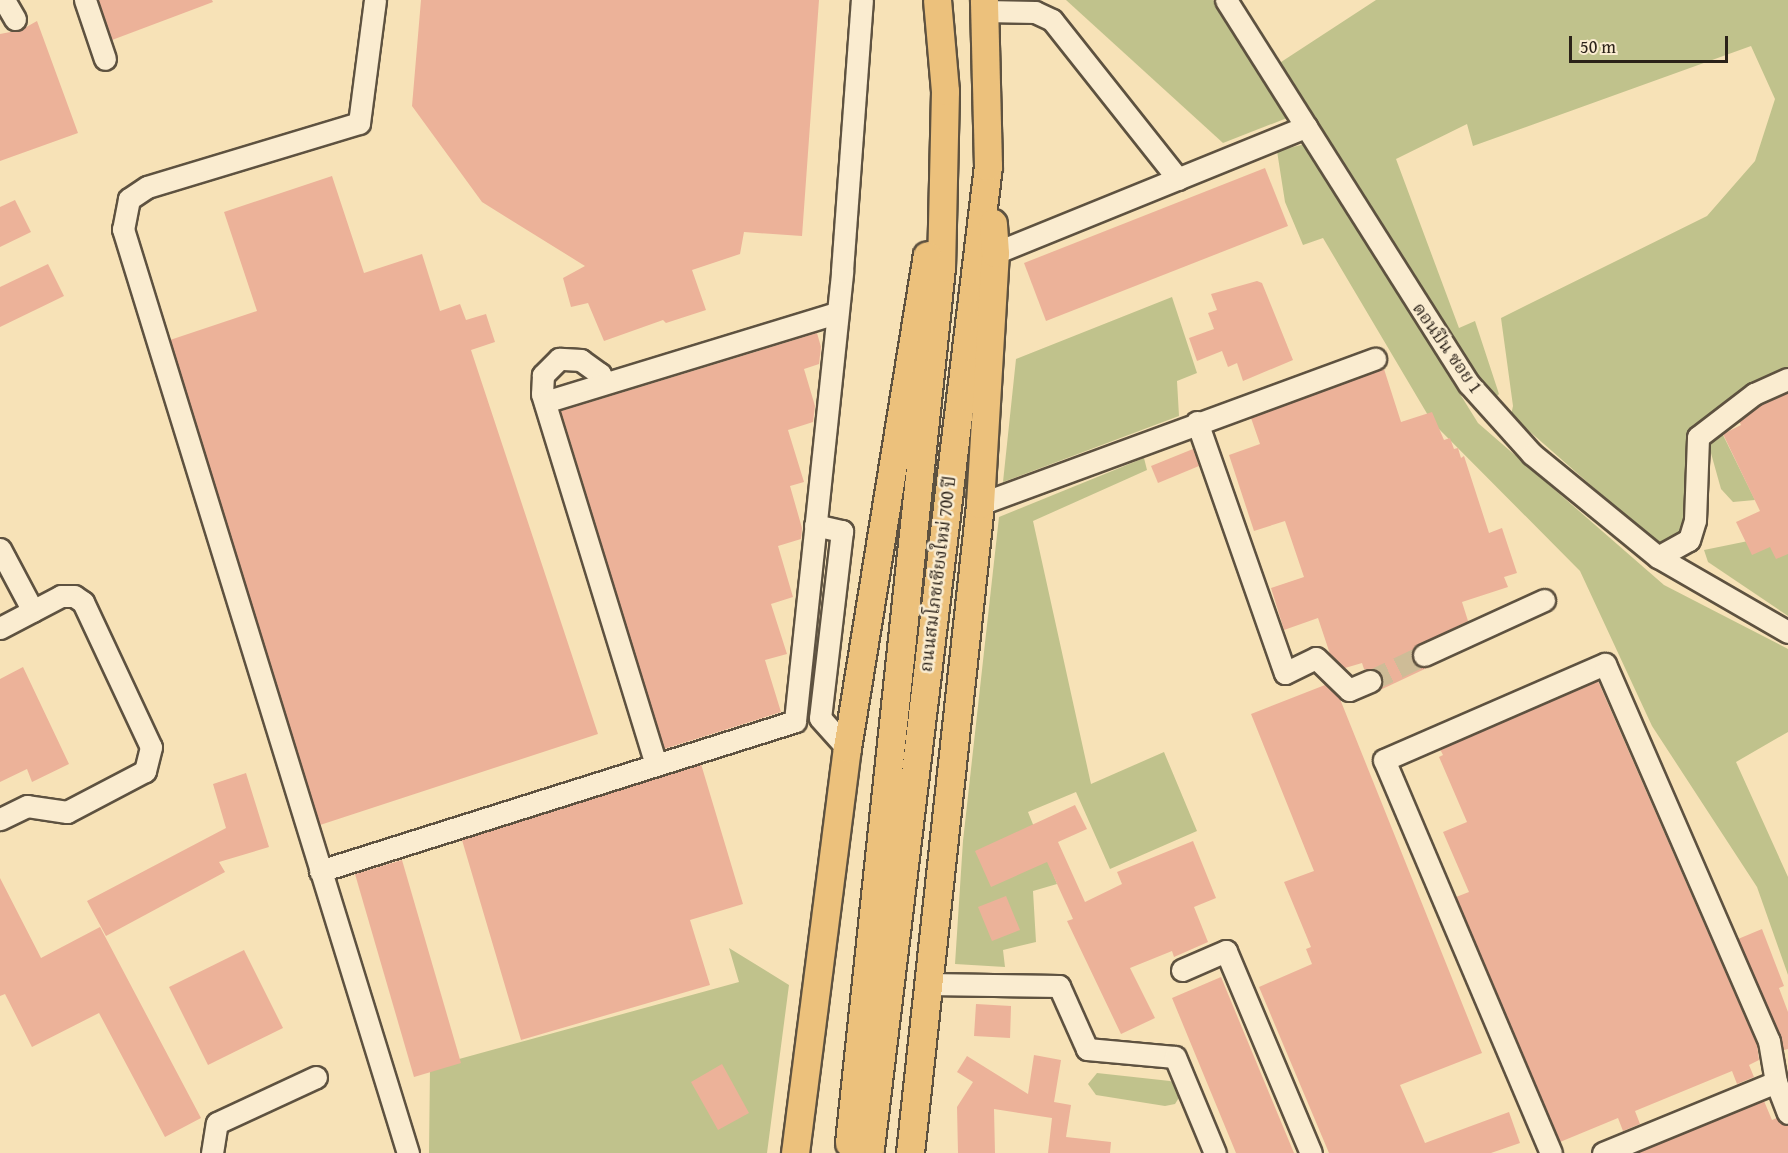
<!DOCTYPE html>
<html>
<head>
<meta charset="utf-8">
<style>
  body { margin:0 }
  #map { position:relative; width:1788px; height:1153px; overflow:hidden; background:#f7e2b7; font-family:"Gentium Book Plus","Noto Serif Thai",serif }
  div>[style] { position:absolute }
  .green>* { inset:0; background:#c0c28c }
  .building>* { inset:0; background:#ecb299 }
  .minor-tunnel>* { height:21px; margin-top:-10.5px; transform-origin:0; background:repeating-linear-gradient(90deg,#cebc97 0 21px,transparent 0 31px) }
  .roads { filter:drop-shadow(2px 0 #5e5240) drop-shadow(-2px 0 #5e5240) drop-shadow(0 2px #5e5240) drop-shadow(0 -2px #5e5240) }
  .minor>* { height:21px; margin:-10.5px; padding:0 10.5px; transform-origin:10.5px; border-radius:10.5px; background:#faecd0 }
  .major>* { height:27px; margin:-13.5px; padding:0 13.5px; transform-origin:13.5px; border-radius:13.5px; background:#ecc17c }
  span { translate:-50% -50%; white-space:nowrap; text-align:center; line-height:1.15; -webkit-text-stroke:5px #faecd0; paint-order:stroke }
  .street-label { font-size:18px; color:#2b2219 }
  .scale { position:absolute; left:1569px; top:36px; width:159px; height:27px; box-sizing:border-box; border:3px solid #2b2219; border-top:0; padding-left:8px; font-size:18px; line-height:21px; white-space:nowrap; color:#2b2219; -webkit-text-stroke:4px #faecd0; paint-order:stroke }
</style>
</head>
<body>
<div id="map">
  <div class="green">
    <div style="clip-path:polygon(1066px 0,1213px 0,1287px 118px,1223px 143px)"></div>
    <div style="clip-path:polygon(1376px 0,1788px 0,1788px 373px,1751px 389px,1686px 441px,1687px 517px,1676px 538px,1659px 545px,1511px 415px,1513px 406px,1501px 318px,1707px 216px,1755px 161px,1775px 99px,1751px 46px,1473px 146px,1467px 124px,1396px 159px,1459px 328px,1475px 321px,1499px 394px,1493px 400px,1278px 64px)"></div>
    <div style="clip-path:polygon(1305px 144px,1478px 423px,1664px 585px,1788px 649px,1788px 732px,1736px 762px,1788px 877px,1788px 975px,1757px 887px,1652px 726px,1580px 571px,1432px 422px,1323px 238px,1303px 245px,1285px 202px,1277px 151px)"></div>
    <div style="clip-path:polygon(1172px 297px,1197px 373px,1177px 381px,1179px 416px,1003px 482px,1016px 359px)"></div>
    <div style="clip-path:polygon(1722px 433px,1755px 500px,1733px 502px,1721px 489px,1709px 446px)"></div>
    <div style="clip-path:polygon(1144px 458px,1147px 470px,1033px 521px,1091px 784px,1164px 752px,1197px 831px,1110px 869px,1076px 792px,1028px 812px,1057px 884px,1033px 891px,1036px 942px,1003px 950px,1005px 967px,955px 964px,963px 841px,999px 517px)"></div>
    <div style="clip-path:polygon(1788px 533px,1788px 616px,1708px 562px,1704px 550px)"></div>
    <div style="clip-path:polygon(729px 948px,789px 985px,767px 1153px,429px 1153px,430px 1067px,739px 982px)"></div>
    <div style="clip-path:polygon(1097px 1073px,1170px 1081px,1176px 1084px,1180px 1096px,1175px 1104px,1165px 1106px,1096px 1095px,1088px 1084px)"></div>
  </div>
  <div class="building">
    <div style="clip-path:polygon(98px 0,212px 0,213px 2px,112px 40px)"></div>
    <div style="clip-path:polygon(421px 0,819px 0,802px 236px,744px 232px,740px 254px,692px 270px,706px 310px,666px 323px,663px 320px,604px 341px,588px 303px,571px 307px,563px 278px,585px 266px,482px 202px,412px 106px)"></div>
    <div style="clip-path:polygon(37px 21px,78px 133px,0 161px,0 34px,21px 30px)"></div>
    <div style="clip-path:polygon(1265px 168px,1288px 226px,1046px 321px,1024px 263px)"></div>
    <div style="clip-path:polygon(332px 176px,364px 273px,422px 254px,440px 311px,460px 304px,466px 320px,486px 314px,495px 342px,471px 350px,598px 734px,320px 825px,170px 340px,257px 311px,224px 212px)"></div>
    <div style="clip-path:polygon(15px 200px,31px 232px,0 247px,0 207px)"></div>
    <div style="clip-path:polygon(48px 264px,64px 296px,0 327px,0 287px)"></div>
    <div style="clip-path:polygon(1257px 281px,1262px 283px,1293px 360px,1243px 381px,1237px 363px,1228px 367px,1222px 351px,1197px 361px,1189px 338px,1214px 329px,1208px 313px,1217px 310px,1211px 294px)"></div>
    <div style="clip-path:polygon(817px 333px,821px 347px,819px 364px,804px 369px,815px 406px,813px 422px,788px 430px,804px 482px,790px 486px,802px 528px,801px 539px,778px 546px,793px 597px,771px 604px,787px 654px,765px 660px,781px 712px,664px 749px,561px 411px)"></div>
    <div style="clip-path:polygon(1384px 369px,1401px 422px,1432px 412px,1444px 440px,1450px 438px,1454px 449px,1458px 448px,1461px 458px,1464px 456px,1489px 533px,1502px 528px,1517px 573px,1504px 577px,1508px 587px,1462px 602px,1468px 621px,1414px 647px,1413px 661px,1429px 667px,1378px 691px,1383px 682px,1378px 671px,1364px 669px,1362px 663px,1345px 668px,1330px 654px,1318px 618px,1284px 630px,1271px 588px,1304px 577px,1285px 521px,1254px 531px,1229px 455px,1260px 444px,1251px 418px)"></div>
    <div style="clip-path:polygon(1788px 393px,1788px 554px,1776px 559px,1770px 547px,1752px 555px,1736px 522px,1760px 511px,1723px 434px,1741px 425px,1739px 421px,1761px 405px)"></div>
    <div style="clip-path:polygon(1193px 449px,1199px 466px,1158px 483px,1151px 466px)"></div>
    <div style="clip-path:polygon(23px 667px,69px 764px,32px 782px,27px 769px,0 782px,0 679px)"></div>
    <div style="clip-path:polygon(1598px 681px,1757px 1045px,1759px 1060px,1749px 1065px,1754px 1077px,1737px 1084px,1732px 1071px,1635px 1111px,1640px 1124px,1623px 1131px,1618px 1118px,1560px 1142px,1456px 897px,1469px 892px,1443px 832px,1467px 822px,1439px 757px,1443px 755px,1440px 749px)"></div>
    <div style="clip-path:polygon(1325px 685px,1340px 699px,1482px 1053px,1400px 1085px,1425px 1143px,1509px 1112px,1520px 1143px,1491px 1153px,1329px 1153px,1259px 987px,1312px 964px,1306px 949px,1311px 947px,1284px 882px,1314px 871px,1251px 714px)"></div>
    <div style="clip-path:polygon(701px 764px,743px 904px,690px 920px,710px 985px,521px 1040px,462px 840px)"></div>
    <div style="clip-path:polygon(246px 773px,269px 847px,219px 862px,225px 872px,106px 936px,87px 901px,226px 828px,213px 784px)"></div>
    <div style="clip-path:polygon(1075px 805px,1087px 829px,1058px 842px,1085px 902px,1122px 884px,1117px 872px,1193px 841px,1216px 898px,1194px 907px,1208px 942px,1174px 957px,1172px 951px,1130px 968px,1155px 1018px,1121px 1034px,1067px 921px,1073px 919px,1047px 862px,991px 887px,975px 851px)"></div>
    <div style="clip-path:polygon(402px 860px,461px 1063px,414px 1077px,355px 874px)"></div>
    <div style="clip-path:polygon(0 878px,41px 958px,100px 927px,201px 1118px,165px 1137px,99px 1013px,32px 1047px,5px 994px,0 996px)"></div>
    <div style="clip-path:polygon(1006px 896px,1020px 930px,992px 941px,978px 907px)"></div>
    <div style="clip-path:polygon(1762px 929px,1784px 986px,1779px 988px,1788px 1012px,1788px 1049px,1784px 1050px,1738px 939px)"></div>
    <div style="clip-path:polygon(244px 950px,283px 1028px,208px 1065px,169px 987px)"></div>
    <div style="clip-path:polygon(1221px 977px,1233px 1006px,1294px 1153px,1236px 1153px,1172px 998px)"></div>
    <div style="clip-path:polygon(976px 1004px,1011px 1006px,1010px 1038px,974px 1036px)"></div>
    <div style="clip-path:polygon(1034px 1055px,1061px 1060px,1054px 1102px,1071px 1105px,1066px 1137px,1111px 1142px,1110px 1153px,1048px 1153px,1052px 1118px,994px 1109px,995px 1153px,958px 1153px,957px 1107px,973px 1082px,957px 1072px,967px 1056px,1028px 1094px)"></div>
    <div style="clip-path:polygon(722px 1064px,749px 1113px,718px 1130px,691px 1082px)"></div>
    <div style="clip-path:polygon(1764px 1101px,1772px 1120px,1777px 1118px,1788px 1125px,1788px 1153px,1637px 1153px)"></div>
  </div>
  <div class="minor-tunnel">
    <div style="left:1370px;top:681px;width:60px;rotate:-25.7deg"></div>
  </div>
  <div class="roads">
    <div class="minor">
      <div style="left:4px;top:0;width:22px;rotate:60deg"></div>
      <div style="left:85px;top:0;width:62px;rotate:71.3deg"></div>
      <div style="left:375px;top:0;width:124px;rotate:97.4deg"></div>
      <div style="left:359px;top:123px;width:221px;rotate:163.2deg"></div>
      <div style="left:147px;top:187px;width:22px;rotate:146deg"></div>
      <div style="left:129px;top:199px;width:31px;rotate:101deg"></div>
      <div style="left:123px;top:229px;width:967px;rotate:72.86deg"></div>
      <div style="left:1226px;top:0;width:454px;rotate:57.7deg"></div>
      <div style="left:1469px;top:384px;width:94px;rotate:48deg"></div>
      <div style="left:1532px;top:454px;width:163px;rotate:39.3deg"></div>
      <div style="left:1658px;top:557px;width:150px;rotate:30deg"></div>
      <div style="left:985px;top:11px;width:50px;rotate:1.1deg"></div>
      <div style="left:1035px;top:12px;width:19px;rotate:25deg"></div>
      <div style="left:1052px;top:20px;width:203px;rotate:51.6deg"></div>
      <div style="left:995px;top:253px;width:336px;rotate:-22.1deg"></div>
      <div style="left:604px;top:383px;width:10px;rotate:-114deg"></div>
      <div style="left:600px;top:374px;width:24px;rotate:-144deg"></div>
      <div style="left:581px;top:360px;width:22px;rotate:-177deg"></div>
      <div style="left:559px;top:359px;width:23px;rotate:135deg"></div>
      <div style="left:543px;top:375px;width:19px;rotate:93deg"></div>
      <div style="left:542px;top:394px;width:388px;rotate:72.9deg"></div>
      <div style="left:545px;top:402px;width:305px;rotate:-17deg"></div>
      <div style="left:1197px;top:422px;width:266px;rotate:70.7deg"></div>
      <div style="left:1285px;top:673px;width:34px;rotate:-26deg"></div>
      <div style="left:1316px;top:658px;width:46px;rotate:44.1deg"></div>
      <div style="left:1349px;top:690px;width:23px;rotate:-23deg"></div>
      <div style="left:980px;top:504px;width:421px;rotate:-20.2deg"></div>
      <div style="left:815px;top:525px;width:28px;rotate:13deg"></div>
      <div style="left:842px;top:531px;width:188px;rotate:96.7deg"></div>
      <div style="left:820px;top:718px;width:40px;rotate:48deg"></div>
      <div style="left:0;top:549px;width:70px;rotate:62deg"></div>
      <div style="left:1658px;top:557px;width:35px;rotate:-29deg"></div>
      <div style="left:1689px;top:540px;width:21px;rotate:-73deg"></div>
      <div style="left:1695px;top:520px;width:83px;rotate:-87.9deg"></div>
      <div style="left:1698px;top:437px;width:71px;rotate:-37.5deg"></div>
      <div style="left:1754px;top:394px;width:37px;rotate:-24deg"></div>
      <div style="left:0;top:628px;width:69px;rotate:-27.7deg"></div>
      <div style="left:61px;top:596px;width:13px"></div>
      <div style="left:74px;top:596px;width:11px;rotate:34deg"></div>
      <div style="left:83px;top:602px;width:160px;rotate:64.9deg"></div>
      <div style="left:151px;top:747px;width:25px;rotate:104deg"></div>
      <div style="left:145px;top:771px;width:88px;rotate:152.3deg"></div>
      <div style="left:67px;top:812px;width:40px;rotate:-171.5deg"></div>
      <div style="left:27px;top:806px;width:30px;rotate:154deg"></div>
      <div style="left:1424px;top:655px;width:132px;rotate:-24.6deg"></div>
      <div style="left:320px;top:871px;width:498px;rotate:-17.5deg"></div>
      <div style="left:795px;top:721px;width:452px;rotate:-84deg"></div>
      <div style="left:842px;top:271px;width:272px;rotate:-85.8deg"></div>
      <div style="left:1182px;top:970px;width:48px;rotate:-23.4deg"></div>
      <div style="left:1226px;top:951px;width:219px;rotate:67.2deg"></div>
      <div style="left:928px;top:984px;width:131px;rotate:0.9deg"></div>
      <div style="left:1059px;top:986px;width:69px;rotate:66deg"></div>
      <div style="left:1087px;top:1049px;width:88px;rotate:5.2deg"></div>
      <div style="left:1175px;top:1057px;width:104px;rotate:67.4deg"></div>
      <div style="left:212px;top:1153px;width:30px;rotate:-81deg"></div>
      <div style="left:217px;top:1123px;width:109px;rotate:-24.9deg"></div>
      <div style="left:1551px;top:1153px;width:427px;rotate:-113deg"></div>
      <div style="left:1384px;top:760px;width:241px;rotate:-23.5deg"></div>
      <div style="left:1605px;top:664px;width:411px;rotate:66.5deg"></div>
      <div style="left:1769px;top:1041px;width:42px;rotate:80.3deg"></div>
      <div style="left:1776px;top:1082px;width:33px;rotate:69deg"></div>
      <div style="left:1603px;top:1153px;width:187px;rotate:-22.3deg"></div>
    </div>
    <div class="major">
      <div style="left:849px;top:1143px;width:880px;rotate:-84deg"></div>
      <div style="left:941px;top:268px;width:177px;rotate:-88.7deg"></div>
      <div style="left:945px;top:91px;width:91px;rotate:-95deg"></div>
      <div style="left:870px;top:1148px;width:989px;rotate:-83.15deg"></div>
      <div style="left:988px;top:166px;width:166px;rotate:-91.4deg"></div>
      <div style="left:795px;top:1153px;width:408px;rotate:-82.7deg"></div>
      <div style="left:847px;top:748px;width:499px;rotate:-80.8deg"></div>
      <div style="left:910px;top:1153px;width:653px;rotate:-83.84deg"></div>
      <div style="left:980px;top:504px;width:251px;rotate:-86.6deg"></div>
      <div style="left:995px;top:253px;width:30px;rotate:-94deg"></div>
    </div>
  </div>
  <div class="street-label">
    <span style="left:1447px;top:348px;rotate:55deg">ดอนปิน ซอย 1</span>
    <span style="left:938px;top:574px;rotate:-83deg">ถนนสมโภชเชียงใหม่ 700 ปี</span>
  </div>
  <div class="scale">50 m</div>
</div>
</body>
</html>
